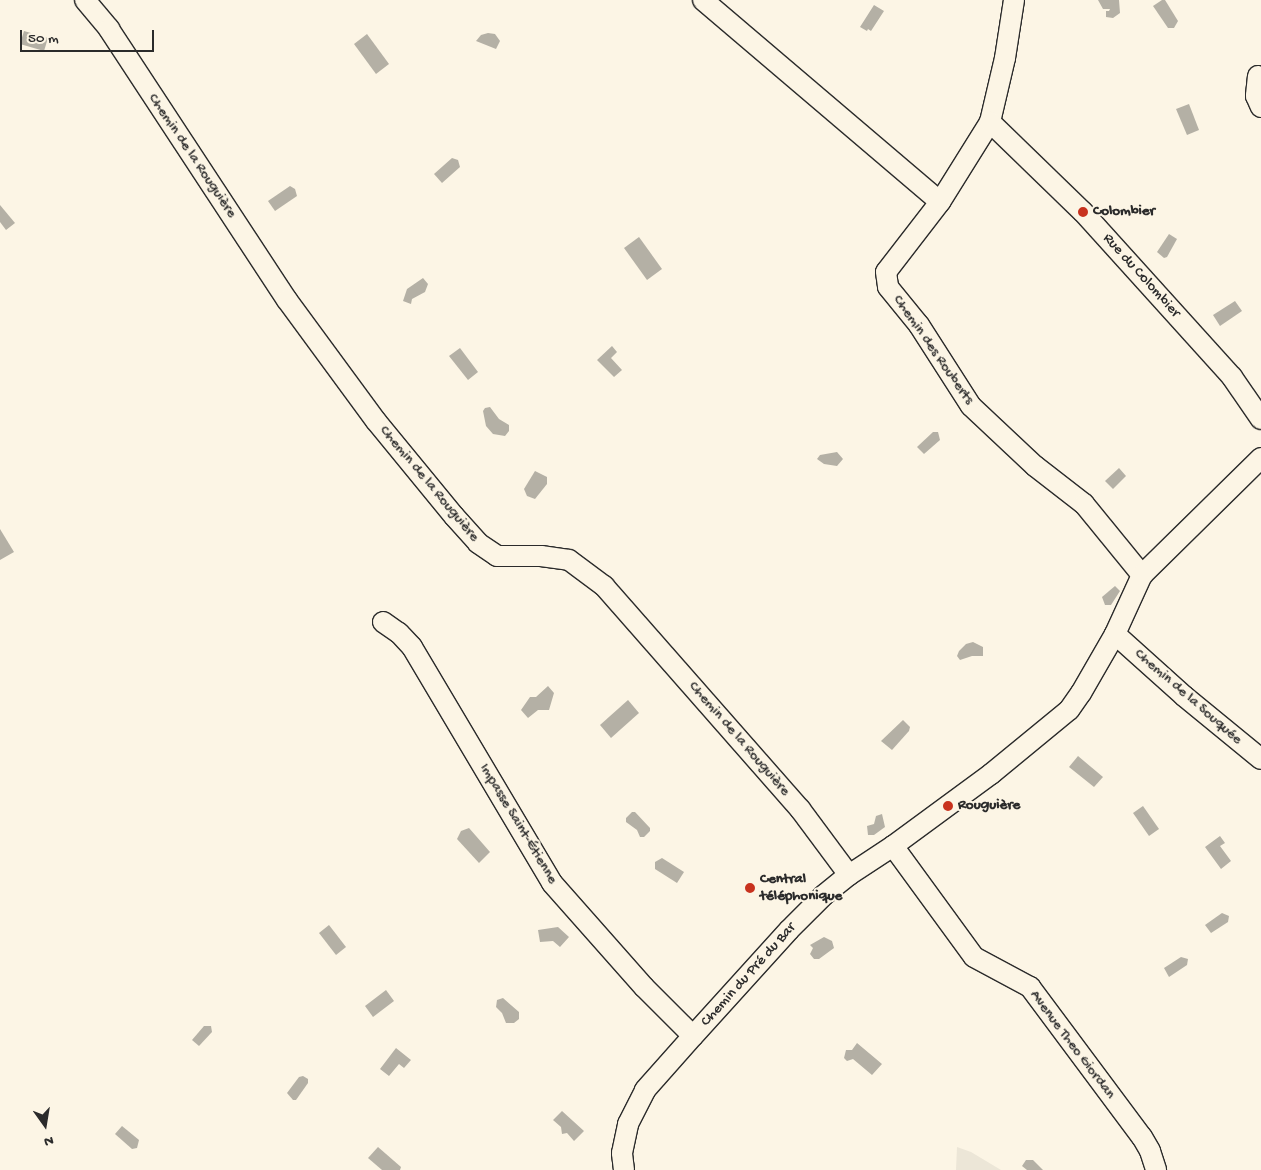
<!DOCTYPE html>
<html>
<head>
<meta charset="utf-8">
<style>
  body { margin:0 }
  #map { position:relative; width:1261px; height:1170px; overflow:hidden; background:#fcf5e5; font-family:"Gochi Hand",sans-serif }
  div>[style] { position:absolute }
  .built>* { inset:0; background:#ece6d7 }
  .water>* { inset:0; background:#b4b0a5 }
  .roads { filter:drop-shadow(1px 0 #2b2b2b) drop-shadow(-1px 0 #2b2b2b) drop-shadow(0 1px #2b2b2b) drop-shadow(0 -1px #2b2b2b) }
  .minor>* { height:20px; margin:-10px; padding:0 10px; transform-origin:10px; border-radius:10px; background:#fcf5e5 }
  .dots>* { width:14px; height:14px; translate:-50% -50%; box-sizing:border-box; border:2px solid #fcf5e5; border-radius:50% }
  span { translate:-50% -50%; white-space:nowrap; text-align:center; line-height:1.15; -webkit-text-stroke:4px #fcf5e5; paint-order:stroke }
  .street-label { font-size:15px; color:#2b2b2b }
  .poi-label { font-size:15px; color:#2b2b2b; font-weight:700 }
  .left { translate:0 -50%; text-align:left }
  .north { position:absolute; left:20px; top:1100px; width:50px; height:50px; -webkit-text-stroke:4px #fcf5e5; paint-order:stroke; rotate:167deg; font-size:14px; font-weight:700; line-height:20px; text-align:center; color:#2b2b2b }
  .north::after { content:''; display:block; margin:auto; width:18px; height:22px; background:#2b2b2b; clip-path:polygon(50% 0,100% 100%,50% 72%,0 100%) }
  .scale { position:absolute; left:20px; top:30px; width:134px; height:22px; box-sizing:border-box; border:2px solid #2b2b2b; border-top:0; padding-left:6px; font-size:15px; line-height:18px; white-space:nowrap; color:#2b2b2b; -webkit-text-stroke:4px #fcf5e5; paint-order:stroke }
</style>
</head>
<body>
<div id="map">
  <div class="built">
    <div style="clip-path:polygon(957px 1147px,971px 1152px,1001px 1170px,956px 1170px)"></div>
  </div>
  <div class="water">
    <div style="clip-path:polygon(1098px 0,1119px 0,1120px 13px,1113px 18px,1106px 17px,1106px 11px,1109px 11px,1110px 9px,1103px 9px)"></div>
    <div style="clip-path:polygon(1162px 0,1165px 0,1178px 21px,1174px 28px,1168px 28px,1153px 6px)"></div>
    <div style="clip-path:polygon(874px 5px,884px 11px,871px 31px,868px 29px,867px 31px,860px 27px)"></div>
    <div style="clip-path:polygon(24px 31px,48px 38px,44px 51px,20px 44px)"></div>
    <div style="clip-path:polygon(488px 33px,495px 34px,500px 41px,496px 49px,476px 41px,481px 35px)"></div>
    <div style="clip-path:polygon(367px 34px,389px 64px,376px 74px,354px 44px)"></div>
    <div style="clip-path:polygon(1189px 104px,1199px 130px,1187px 135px,1176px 109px)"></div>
    <div style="clip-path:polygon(452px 158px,458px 160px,460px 167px,442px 183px,434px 174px)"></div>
    <div style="clip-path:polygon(290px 186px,295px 189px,297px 196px,275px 211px,268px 201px)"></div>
    <div style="clip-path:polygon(0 205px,15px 223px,6px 230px,0 222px)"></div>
    <div style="clip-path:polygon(1169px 234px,1177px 239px,1167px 257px,1164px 258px,1157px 252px)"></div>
    <div style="clip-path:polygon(639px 237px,662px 269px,647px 280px,624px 248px)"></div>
    <div style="clip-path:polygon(423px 278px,428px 284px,425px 292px,412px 299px,411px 304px,403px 301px,407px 289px)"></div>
    <div style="clip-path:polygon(1235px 301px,1242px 311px,1220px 326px,1213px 315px)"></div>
    <div style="clip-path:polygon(612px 346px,617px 352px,611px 358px,622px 370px,614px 377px,597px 360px)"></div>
    <div style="clip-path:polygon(460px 348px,478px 372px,468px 380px,449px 356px)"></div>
    <div style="clip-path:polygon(490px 407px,499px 419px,509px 425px,509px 431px,505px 436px,493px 434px,486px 426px,483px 411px,485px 408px)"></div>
    <div style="clip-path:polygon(933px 432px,938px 432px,940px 440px,924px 454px,917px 447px)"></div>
    <div style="clip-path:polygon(837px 452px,843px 459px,837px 466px,824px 464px,817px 459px,820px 455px)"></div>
    <div style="clip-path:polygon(1119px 468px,1126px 476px,1113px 489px,1105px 481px)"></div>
    <div style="clip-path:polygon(535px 471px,547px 477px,547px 484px,535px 499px,527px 496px,524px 489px)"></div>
    <div style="clip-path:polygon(0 529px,14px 552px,0 560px)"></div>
    <div style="clip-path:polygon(1115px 586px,1120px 591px,1111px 605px,1105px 605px,1102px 597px)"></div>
    <div style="clip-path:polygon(973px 642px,983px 647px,983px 656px,972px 656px,960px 660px,957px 656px,959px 651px,966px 644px)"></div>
    <div style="clip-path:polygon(548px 686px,554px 693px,549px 710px,538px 710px,528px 718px,521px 710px,530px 697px,536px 697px)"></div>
    <div style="clip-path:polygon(628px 700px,639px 713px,611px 738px,600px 725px)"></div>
    <div style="clip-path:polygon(903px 720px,910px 727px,909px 731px,892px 750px,881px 741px)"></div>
    <div style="clip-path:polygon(1078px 756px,1103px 777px,1094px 787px,1069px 767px)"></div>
    <div style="clip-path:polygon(1143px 806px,1159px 829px,1149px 836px,1133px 813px)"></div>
    <div style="clip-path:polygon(632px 812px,635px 812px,650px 828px,650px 831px,644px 837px,640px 837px,637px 830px,626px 822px,626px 818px)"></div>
    <div style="clip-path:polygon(882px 814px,885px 827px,874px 835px,868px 835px,867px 826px,874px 824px,876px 816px)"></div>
    <div style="clip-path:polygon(469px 828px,490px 852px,479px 863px,457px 839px,461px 831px)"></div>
    <div style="clip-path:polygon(1220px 836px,1225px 843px,1220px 846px,1231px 861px,1221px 869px,1205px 847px)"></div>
    <div style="clip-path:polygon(662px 858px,684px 872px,677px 883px,655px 869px,655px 862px)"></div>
    <div style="clip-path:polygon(1222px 913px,1229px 916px,1228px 922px,1211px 933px,1205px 925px)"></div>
    <div style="clip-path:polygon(329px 925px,346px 947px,336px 955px,319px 933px)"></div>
    <div style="clip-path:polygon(558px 927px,569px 937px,560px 947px,553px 941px,540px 942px,538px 930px)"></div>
    <div style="clip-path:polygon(824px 937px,832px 941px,834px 948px,819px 959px,814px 959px,810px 954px,813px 948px,810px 945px)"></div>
    <div style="clip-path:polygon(1181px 957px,1188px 959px,1187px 965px,1169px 977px,1164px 968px)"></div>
    <div style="clip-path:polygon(386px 990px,394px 1001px,373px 1017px,365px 1006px)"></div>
    <div style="clip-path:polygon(503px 998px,519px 1012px,519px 1019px,514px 1023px,506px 1023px,502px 1013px,496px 1007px,497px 1000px)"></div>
    <div style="clip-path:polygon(204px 1026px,211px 1026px,212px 1032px,199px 1046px,192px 1040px)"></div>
    <div style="clip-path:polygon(857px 1043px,882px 1064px,872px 1075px,853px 1059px,847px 1061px,844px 1058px,846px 1050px,852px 1050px)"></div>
    <div style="clip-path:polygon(396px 1048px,411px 1060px,404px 1068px,399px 1064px,389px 1076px,380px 1069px)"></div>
    <div style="clip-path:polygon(303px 1076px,308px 1079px,308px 1083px,296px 1100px,293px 1100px,287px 1093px,299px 1077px)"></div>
    <div style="clip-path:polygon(562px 1111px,584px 1131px,574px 1141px,567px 1133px,562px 1134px,561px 1127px,553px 1120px)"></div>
    <div style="clip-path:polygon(122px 1126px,139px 1140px,137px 1148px,132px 1149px,115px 1134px)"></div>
    <div style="clip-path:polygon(378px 1147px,401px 1167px,400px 1170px,382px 1170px,368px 1158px)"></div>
    <div style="clip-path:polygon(1026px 1160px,1033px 1160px,1043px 1170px,1027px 1170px,1022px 1166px)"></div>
  </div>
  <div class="roads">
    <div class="minor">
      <div style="left:85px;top:0;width:38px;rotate:50deg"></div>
      <div style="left:109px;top:29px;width:324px;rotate:56.7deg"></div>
      <div style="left:287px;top:300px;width:150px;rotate:53.7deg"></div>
      <div style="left:376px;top:421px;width:123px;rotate:50.6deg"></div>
      <div style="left:454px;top:516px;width:36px;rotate:48deg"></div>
      <div style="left:478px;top:543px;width:23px;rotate:34deg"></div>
      <div style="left:497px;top:556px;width:44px"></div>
      <div style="left:541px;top:556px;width:28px;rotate:8deg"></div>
      <div style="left:569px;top:560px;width:44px;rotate:36.6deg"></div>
      <div style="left:604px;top:586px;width:297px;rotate:48.7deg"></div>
      <div style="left:800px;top:809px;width:82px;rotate:53.4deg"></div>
      <div style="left:703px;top:0;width:311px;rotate:40.4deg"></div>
      <div style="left:1014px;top:0;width:59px;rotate:98.8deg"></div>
      <div style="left:1005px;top:58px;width:66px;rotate:103.2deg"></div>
      <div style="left:990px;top:122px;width:94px;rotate:122deg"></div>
      <div style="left:940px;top:202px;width:88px;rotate:127.6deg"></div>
      <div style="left:886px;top:272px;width:15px;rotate:82deg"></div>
      <div style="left:888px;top:287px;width:49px;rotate:50.8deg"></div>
      <div style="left:919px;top:325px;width:96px;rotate:57.3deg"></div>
      <div style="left:971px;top:406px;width:88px;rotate:43.2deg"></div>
      <div style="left:1035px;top:466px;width:62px;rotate:37.8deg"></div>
      <div style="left:1084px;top:504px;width:92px;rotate:50.8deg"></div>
      <div style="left:1258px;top:76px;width:20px;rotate:96deg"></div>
      <div style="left:1256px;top:96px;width:12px;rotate:66deg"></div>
      <div style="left:990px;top:122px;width:129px;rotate:44.1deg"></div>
      <div style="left:1083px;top:212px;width:222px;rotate:47.9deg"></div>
      <div style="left:1232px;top:377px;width:51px;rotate:55.4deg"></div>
      <div style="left:383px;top:622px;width:19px;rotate:35deg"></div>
      <div style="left:399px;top:633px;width:19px;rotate:47deg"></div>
      <div style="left:412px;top:647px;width:274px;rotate:59.3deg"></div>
      <div style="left:552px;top:883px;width:139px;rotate:48.5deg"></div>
      <div style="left:644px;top:987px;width:69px;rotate:45deg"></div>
      <div style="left:1115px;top:634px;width:93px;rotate:41.9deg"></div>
      <div style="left:1184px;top:696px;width:99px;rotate:39.3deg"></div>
      <div style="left:893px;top:846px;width:137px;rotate:53.9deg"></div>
      <div style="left:974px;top:957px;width:64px;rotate:28.2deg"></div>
      <div style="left:1030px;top:987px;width:187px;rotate:53.3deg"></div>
      <div style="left:1142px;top:1137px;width:16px;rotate:60deg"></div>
      <div style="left:1150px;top:1151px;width:20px;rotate:72deg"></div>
      <div style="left:624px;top:1170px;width:17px;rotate:-97deg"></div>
      <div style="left:622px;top:1153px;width:30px;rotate:-78deg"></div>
      <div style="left:628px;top:1124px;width:38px;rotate:-63deg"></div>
      <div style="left:645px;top:1090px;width:72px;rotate:-48.4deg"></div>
      <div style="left:693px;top:1036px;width:143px;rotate:-47.8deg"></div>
      <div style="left:789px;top:930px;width:49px;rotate:-45deg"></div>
      <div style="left:824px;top:895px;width:32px;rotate:-39deg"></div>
      <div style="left:849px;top:875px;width:53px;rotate:-33.4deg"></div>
      <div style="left:893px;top:846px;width:122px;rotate:-36.3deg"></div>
      <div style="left:991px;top:774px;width:101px;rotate:-39.4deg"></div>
      <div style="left:1069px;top:710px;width:21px;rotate:-55deg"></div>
      <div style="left:1081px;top:693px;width:68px;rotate:-60deg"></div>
      <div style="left:1115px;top:634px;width:65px;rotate:-65.4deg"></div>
      <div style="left:1142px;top:575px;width:167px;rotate:-44.5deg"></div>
    </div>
  </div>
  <div class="dots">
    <div style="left:1083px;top:212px;background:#c8321e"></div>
    <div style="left:948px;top:806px;background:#c8321e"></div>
    <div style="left:750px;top:888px;background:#c8321e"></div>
  </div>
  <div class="street-label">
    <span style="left:192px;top:156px;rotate:56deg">Chemin de la Rouguière</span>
    <span style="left:1141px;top:276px;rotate:48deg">Rue du Colombier</span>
    <span style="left:933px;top:350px;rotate:55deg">Chemin des Rouberts</span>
    <span style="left:429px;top:484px;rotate:50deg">Chemin de la Rouguière</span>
    <span style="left:1188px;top:697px;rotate:41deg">Chemin de la Souquée</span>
    <span style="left:739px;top:739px;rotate:49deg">Chemin de la Rouguière</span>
    <span style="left:518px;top:824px;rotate:59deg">Impasse Saint-Étienne</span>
    <span style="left:749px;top:975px;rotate:-48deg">Chemin du Pré du Bar</span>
    <span style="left:1072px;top:1045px;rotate:53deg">Avenue Theo Giordan</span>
  </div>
  <div class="poi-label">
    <span class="left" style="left:1093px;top:212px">Colombier</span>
    <span class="left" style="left:958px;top:806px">Rouguière</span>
    <span class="left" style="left:760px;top:888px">Central<br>téléphonique</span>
  </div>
  <div class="north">N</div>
  <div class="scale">50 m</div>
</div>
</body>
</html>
